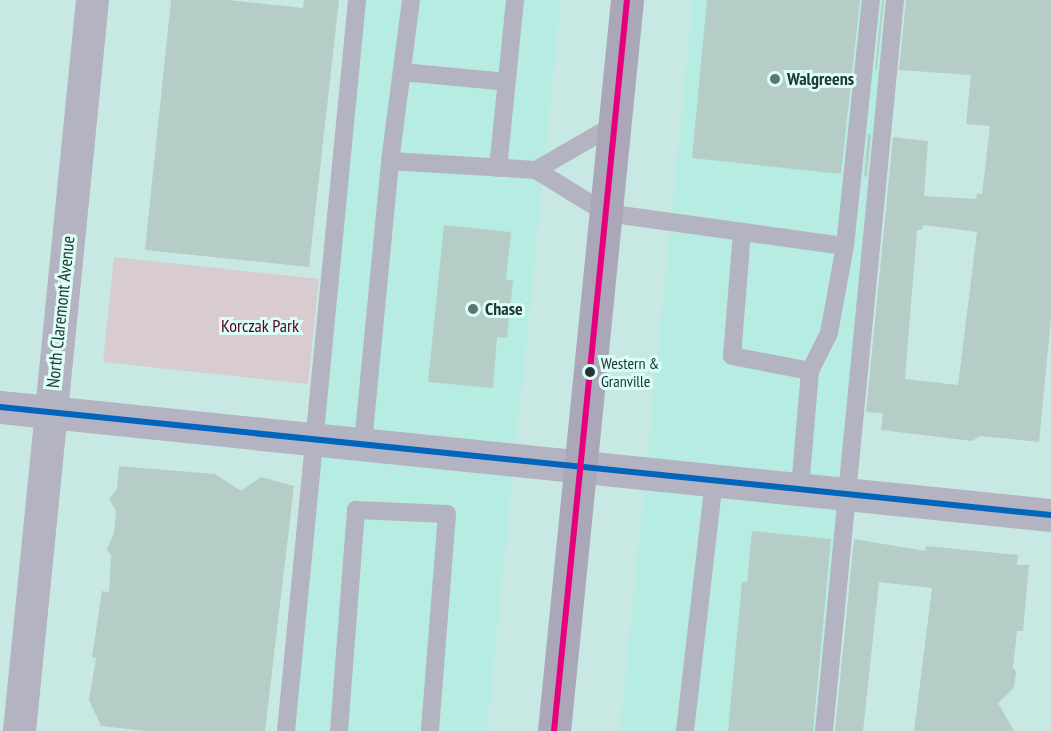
<!DOCTYPE html>
<html>
<head>
<meta charset="utf-8">
<style>
  body { margin:0 }
  #map { position:relative; width:1051px; height:731px; overflow:hidden; background:#c8e9e3; font-family:"PT Sans Narrow",sans-serif }
  div>[style] { position:absolute }
  .built>* { inset:0; background:#b6ece1 }
  .green>* { inset:0; background:#d8ccd0 }
  .building>* { inset:0; background:#b5cdc6 }
  .service>* { height:18px; margin:-9px; padding:0 9px; transform-origin:9px; border-radius:9px; background:#b4b3c1 }
  .minor>* { height:33px; margin:-16.5px; padding:0 16.5px; transform-origin:16.5px; border-radius:16.5px; background:#b4b3c1 }
  .secondary>* { height:33px; margin:-16.5px; padding:0 16.5px; transform-origin:16.5px; border-radius:16.5px; background:#aaa8b8 }
  .bus-1>* { height:6px; margin:-3px; padding:0 3px; transform-origin:3px; border-radius:3px; background:#0065bd }
  .bus-2>* { height:6px; margin:-3px; padding:0 3px; transform-origin:3px; border-radius:3px; background:#e5007d }
  .dots>* { width:16px; height:16px; translate:-50% -50%; box-sizing:border-box; border:3px solid #dcfef7; border-radius:50% }
  span { translate:-50% -50%; white-space:nowrap; text-align:center; line-height:1.15; -webkit-text-stroke:6px #dcfef7; paint-order:stroke }
  .bus-label { font-size:16px; color:#203834 }
  .left { translate:0 -50%; text-align:left }
  .poi-label { font-size:18px; color:#203834; font-weight:700 }
  .street-label { font-size:18px; color:#203834 }
  .park-label { font-size:18px; color:#5c002b }
</style>
</head>
<body>
<div id="map">
  <div class="built">
    <div style="clip-path:polygon(350px 0,561px 0,487px 731px,277px 731px)"></div>
    <div style="clip-path:polygon(693px 0,896px 0,823px 731px,620px 731px)"></div>
  </div>
  <div class="green">
    <div style="clip-path:polygon(114px 257px,319px 279px,308px 384px,103px 362px)"></div>
  </div>
  <div class="building">
    <div style="clip-path:polygon(171px 0,228px 0,303px 8px,304px 0,339px 0,309px 267px,145px 250px)"></div>
    <div style="clip-path:polygon(707px 0,860px 0,841px 174px,692px 158px)"></div>
    <div style="clip-path:polygon(882px 0,884px 0,877px 69px,875px 69px)"></div>
    <div style="clip-path:polygon(evenodd,906px 0,1051px 0,1051px 319px,1039px 442px,980px 436px,972px 441px,881px 430px,883px 413px,866px 412px,893px 137px,928px 141px,924px 196px,976px 199px,977px 193px,982px 194px,990px 126px,966px 124px,971px 75px,899px 70px,906px 0,923px 225px,977px 232px,958px 385px,905px 379px,917px 230px,922px 230px,923px 225px)"></div>
    <div style="clip-path:polygon(868px 134px,871px 135px,867px 177px,864px 176px)"></div>
    <div style="clip-path:polygon(444px 225px,511px 232px,506px 280px,513px 280px,507px 338px,497px 337px,493px 388px,428px 382px)"></div>
    <div style="clip-path:polygon(119px 466px,215px 474px,241px 491px,261px 477px,294px 486px,265px 731px,145px 731px,101px 726px,89px 700px,96px 658px,92px 657px,102px 591px,109px 592px,111px 556px,107px 549px,114px 533px,116px 511px,109px 499px,117px 489px)"></div>
    <div style="clip-path:polygon(752px 531px,831px 539px,813px 731px,728px 731px,742px 582px,747px 582px)"></div>
    <div style="clip-path:polygon(854px 539px,925px 551px,926px 546px,1018px 555px,1017px 565px,1029px 565px,1023px 631px,1017px 631px,1013px 667px,1016px 672px,1014px 688px,998px 703px,1014px 731px,914px 731px,932px 588px,879px 582px,863px 731px,835px 731px)"></div>
  </div>
  <div class="service">
    <div style="left:411px;top:0;width:162px;rotate:97.4deg"></div>
    <div style="left:390px;top:161px;width:146px;rotate:3.5deg"></div>
    <div style="left:536px;top:170px;width:82px;rotate:31.6deg"></div>
    <div style="left:606px;top:213px;width:241px;rotate:7.9deg"></div>
    <div style="left:402px;top:72px;width:105px;rotate:5.4deg"></div>
    <div style="left:498px;top:168px;width:169px;rotate:-84.2deg"></div>
    <div style="left:536px;top:170px;width:90px;rotate:-30deg"></div>
    <div style="left:742px;top:232px;width:124px;rotate:94.6deg"></div>
    <div style="left:732px;top:356px;width:79px;rotate:10.9deg"></div>
    <div style="left:363px;top:443px;width:283px;rotate:-84.5deg"></div>
    <div style="left:800px;top:488px;width:117px;rotate:-85.1deg"></div>
    <div style="left:810px;top:371px;width:42px;rotate:-63.4deg"></div>
    <div style="left:829px;top:333px;width:88px;rotate:-79.6deg"></div>
    <div style="left:845px;top:246px;width:247px;rotate:-84deg"></div>
    <div style="left:286px;top:731px;width:734px;rotate:-84.45deg"></div>
    <div style="left:339px;top:731px;width:222px;rotate:-85.6deg"></div>
    <div style="left:356px;top:510px;width:91px;rotate:2.5deg"></div>
    <div style="left:447px;top:514px;width:218px;rotate:94.5deg"></div>
    <div style="left:685px;top:731px;width:254px;rotate:-83.4deg"></div>
    <div style="left:824px;top:731px;width:734px;rotate:-84.45deg"></div>
  </div>
  <div class="minor">
    <div style="left:0;top:407px;width:1057px;rotate:5.87deg"></div>
    <div style="left:19px;top:731px;width:735px;rotate:-84.3deg"></div>
  </div>
  <div class="secondary">
    <div style="left:554px;top:731px;width:735px;rotate:-84.3deg"></div>
  </div>
  <div class="bus-1">
    <div style="left:0;top:407px;width:1057px;rotate:5.87deg"></div>
  </div>
  <div class="bus-2">
    <div style="left:554px;top:731px;width:735px;rotate:-84.3deg"></div>
  </div>
  <div class="dots">
    <div style="left:775px;top:79px;background:#5b7671"></div>
    <div style="left:473px;top:309px;background:#5b7671"></div>
    <div style="left:590px;top:372px;background:#203834"></div>
  </div>
  <div class="bus-label">
    <span class="left" style="left:601px;top:372px">Western &amp;<br>Granville</span>
  </div>
  <div class="poi-label">
    <span class="left" style="left:787px;top:79px">Walgreens</span>
    <span class="left" style="left:485px;top:309px">Chase</span>
  </div>
  <div class="street-label">
    <span style="left:61px;top:312px;rotate:-84deg">North Claremont Avenue</span>
  </div>
  <div class="park-label">
    <span style="left:260px;top:326px">Korczak Park</span>
  </div>
</div>
</body>
</html>
